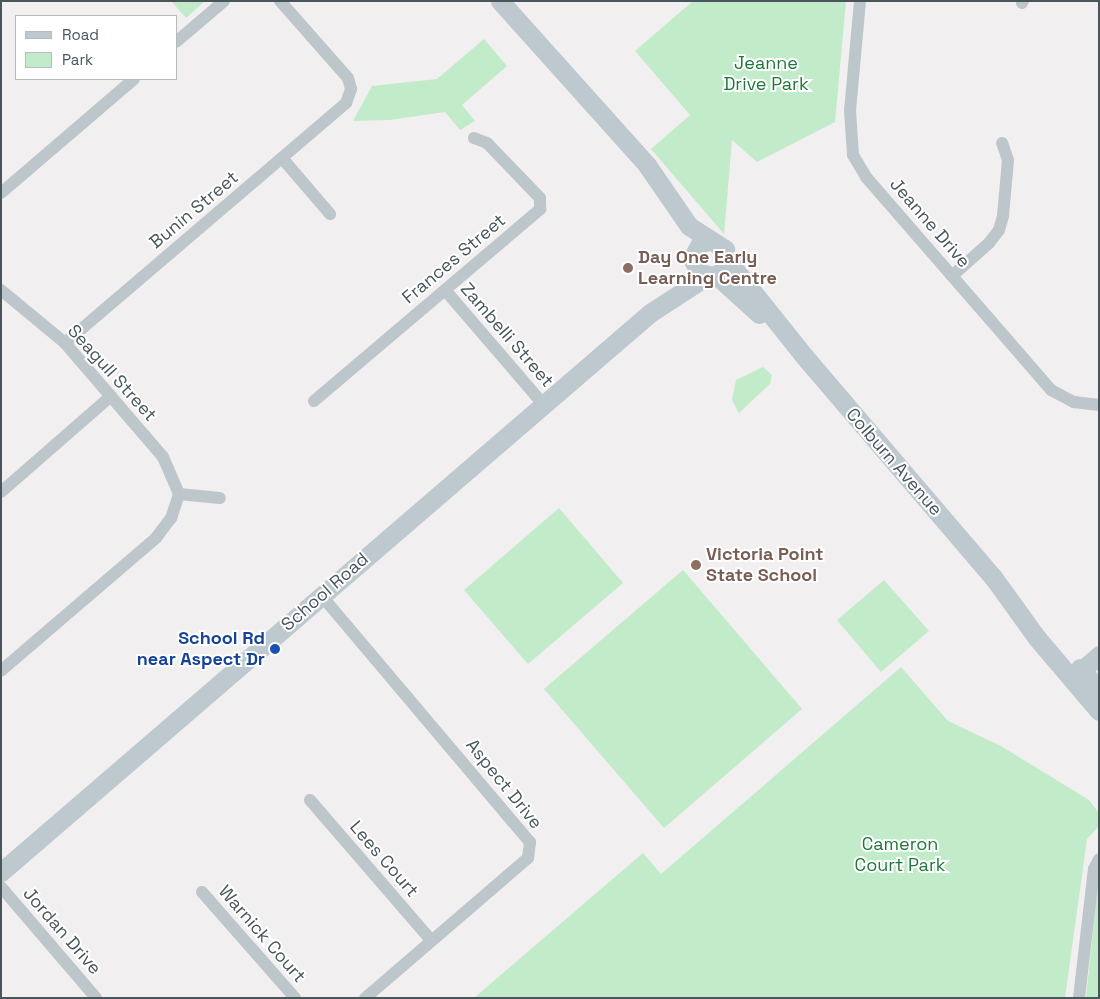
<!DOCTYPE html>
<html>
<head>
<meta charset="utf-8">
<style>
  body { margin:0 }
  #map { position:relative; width:1100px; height:999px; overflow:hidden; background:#f2eff0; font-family:"Space Grotesk",sans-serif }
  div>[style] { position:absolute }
  .green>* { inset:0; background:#c2ebca }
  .street>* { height:12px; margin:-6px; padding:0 6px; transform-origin:6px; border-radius:6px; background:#bcc6cb }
  .secondary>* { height:19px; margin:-9.5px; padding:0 9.5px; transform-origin:9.5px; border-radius:9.5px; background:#bdc9cf }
  .dots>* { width:14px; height:14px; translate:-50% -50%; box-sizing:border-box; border:2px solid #fff; border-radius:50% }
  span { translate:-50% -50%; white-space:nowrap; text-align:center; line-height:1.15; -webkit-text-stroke:4px #fff; paint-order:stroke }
  .park-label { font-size:18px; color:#1f773b }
  .street-label { font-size:18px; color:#49565b }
  .education-label { font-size:18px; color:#785e54; font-weight:700 }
  .left { translate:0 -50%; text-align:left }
  .transit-label { font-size:18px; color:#164399; font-weight:700 }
  .right { translate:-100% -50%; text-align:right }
  .frame { position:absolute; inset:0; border:2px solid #49565b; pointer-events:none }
  .legend { position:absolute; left:15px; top:15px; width:162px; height:65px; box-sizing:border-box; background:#fff; border:1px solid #b6bbbd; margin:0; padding:6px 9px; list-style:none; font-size:15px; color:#49565b }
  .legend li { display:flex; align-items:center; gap:10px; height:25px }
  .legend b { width:25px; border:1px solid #b6bbbd }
</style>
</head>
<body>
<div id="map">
  <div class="green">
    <i style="clip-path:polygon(171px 1px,205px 1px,186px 18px)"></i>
    <i style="clip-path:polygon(693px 1px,846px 1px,835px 122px,757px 162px,732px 140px,724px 234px,651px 149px,690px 115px,635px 51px)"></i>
    <i style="clip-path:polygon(484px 39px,507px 66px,462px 105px,475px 121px,460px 130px,445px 112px,390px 120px,353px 121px,372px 86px,437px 79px)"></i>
    <i style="clip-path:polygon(763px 367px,772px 375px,770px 384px,739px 413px,732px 400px,736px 380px)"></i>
    <i style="clip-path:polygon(559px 508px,623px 583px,528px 664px,464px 590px)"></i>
    <i style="clip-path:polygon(683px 570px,802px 709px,664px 828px,544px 689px)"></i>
    <i style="clip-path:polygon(884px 580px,929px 631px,881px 672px,837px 620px)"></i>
    <i style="clip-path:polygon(901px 667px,948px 721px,1001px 746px,1089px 800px,1099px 813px,1099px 826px,1087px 839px,1065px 998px,474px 998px,643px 853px,661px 874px)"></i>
    <i style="clip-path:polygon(1099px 874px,1099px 998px,1086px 998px)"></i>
  </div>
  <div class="street">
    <i style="left:860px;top:1px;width:109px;rotate:95.2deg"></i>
    <i style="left:850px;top:110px;width:45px;rotate:86.2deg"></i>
    <i style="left:853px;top:155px;width:26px;rotate:59deg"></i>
    <i style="left:866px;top:177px;width:282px;rotate:49deg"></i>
    <i style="left:1051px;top:390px;width:26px;rotate:28deg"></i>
    <i style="left:1074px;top:402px;width:25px;rotate:7deg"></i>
    <i style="left:1022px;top:3px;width:2px;rotate:-63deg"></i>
    <i style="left:176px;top:42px;width:63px;rotate:-40.5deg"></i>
    <i style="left:282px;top:158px;width:74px;rotate:49.4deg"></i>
    <i style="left:1px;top:193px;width:175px;rotate:-40.6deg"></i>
    <i style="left:952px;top:276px;width:50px;rotate:-41.7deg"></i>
    <i style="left:989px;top:243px;width:16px;rotate:-52deg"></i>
    <i style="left:999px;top:230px;width:15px;rotate:-74deg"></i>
    <i style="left:1003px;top:216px;width:56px;rotate:-84.9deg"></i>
    <i style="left:1008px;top:160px;width:18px;rotate:-109deg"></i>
    <i style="left:1px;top:290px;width:83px;rotate:39.6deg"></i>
    <i style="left:65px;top:343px;width:150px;rotate:49.3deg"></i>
    <i style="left:163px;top:457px;width:40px;rotate:66.6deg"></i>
    <i style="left:179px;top:494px;width:25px;rotate:108deg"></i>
    <i style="left:171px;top:518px;width:25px;rotate:127deg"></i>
    <i style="left:156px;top:538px;width:204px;rotate:139.4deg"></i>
    <i style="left:445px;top:290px;width:150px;rotate:49.3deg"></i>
    <i style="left:65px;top:343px;width:370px;rotate:-40.5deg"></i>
    <i style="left:346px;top:103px;width:15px;rotate:-70deg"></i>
    <i style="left:351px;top:89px;width:11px;rotate:-105deg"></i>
    <i style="left:348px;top:78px;width:103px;rotate:-131.4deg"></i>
    <i style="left:314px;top:401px;width:297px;rotate:-40.3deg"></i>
    <i style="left:540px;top:209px;width:11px;rotate:-90deg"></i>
    <i style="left:540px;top:198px;width:76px;rotate:-133.9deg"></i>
    <i style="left:487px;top:143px;width:14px;rotate:-159deg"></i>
    <i style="left:1px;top:492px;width:146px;rotate:-41.1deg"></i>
    <i style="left:179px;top:494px;width:41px;rotate:5.6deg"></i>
    <i style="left:321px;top:595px;width:324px;rotate:49.8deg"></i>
    <i style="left:530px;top:842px;width:16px;rotate:97deg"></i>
    <i style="left:528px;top:858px;width:215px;rotate:139.3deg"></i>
    <i style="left:310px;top:800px;width:185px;rotate:49.2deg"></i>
    <i style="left:1px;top:887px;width:146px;rotate:49.4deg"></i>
    <i style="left:202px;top:892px;width:141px;rotate:48.7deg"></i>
    <i style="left:1079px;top:998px;width:130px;rotate:-83.4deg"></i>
    <i style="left:1094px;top:869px;width:11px;rotate:-63deg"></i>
  </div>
  <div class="secondary">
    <i style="left:500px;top:1px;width:220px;rotate:48.1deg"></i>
    <i style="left:647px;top:165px;width:74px;rotate:55.5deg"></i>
    <i style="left:689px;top:226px;width:43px;rotate:32.6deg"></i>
    <i style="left:725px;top:249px;width:17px;rotate:87deg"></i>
    <i style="left:726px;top:266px;width:9px;rotate:131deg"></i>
    <i style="left:720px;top:273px;width:9px;rotate:162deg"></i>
    <i style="left:711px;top:276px;width:13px;rotate:-162deg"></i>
    <i style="left:699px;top:272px;width:16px;rotate:-117deg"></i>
    <i style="left:692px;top:258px;width:16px;rotate:-60deg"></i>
    <i style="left:700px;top:244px;width:11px;rotate:-22deg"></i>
    <i style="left:728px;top:261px;width:122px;rotate:51.3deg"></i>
    <i style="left:804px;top:356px;width:291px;rotate:49.5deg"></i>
    <i style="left:993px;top:577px;width:75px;rotate:54.2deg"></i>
    <i style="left:1037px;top:638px;width:96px;rotate:49.7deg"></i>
    <i style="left:716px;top:275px;width:58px;rotate:42.2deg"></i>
    <i style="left:1080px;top:668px;width:29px;rotate:49deg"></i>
    <i style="left:1074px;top:677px;width:33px;rotate:-41deg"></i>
    <i style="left:1px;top:872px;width:857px;rotate:-40.74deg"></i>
    <i style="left:650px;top:313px;width:68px;rotate:-33deg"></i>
  </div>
  <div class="dots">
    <i style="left:628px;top:268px;background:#8d6e63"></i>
    <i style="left:696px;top:565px;background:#8d6e63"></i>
    <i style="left:275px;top:649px;background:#1a4fb4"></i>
  </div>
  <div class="park-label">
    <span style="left:766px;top:74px">Jeanne<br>Drive Park</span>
    <span style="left:900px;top:855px">Cameron<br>Court Park</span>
  </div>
  <div class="street-label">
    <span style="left:194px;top:210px;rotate:-40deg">Bunin Street</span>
    <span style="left:930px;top:223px;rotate:49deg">Jeanne Drive</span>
    <span style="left:454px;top:259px;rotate:-40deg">Frances Street</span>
    <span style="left:507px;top:335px;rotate:49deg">Zambelli Street</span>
    <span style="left:112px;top:373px;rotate:48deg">Seagull Street</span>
    <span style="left:894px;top:462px;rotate:49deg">Colburn Avenue</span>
    <span style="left:325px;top:592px;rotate:-41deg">School Road</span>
    <span style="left:504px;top:784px;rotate:51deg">Aspect Drive</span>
    <span style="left:384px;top:859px;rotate:49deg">Lees Court</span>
    <span style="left:62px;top:931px;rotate:49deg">Jordan Drive</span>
    <span style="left:262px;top:934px;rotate:49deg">Warnick Court</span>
  </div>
  <div class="education-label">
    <span class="left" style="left:638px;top:268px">Day One Early<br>Learning Centre</span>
    <span class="left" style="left:706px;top:565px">Victoria Point<br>State School</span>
  </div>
  <div class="transit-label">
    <span class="right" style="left:265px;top:649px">School Rd<br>near Aspect Dr</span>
  </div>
  <div class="frame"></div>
  <ul class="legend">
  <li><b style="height:6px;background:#bdc9cf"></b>Road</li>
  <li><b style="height:14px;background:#c2ebca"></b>Park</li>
  </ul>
</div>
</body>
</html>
